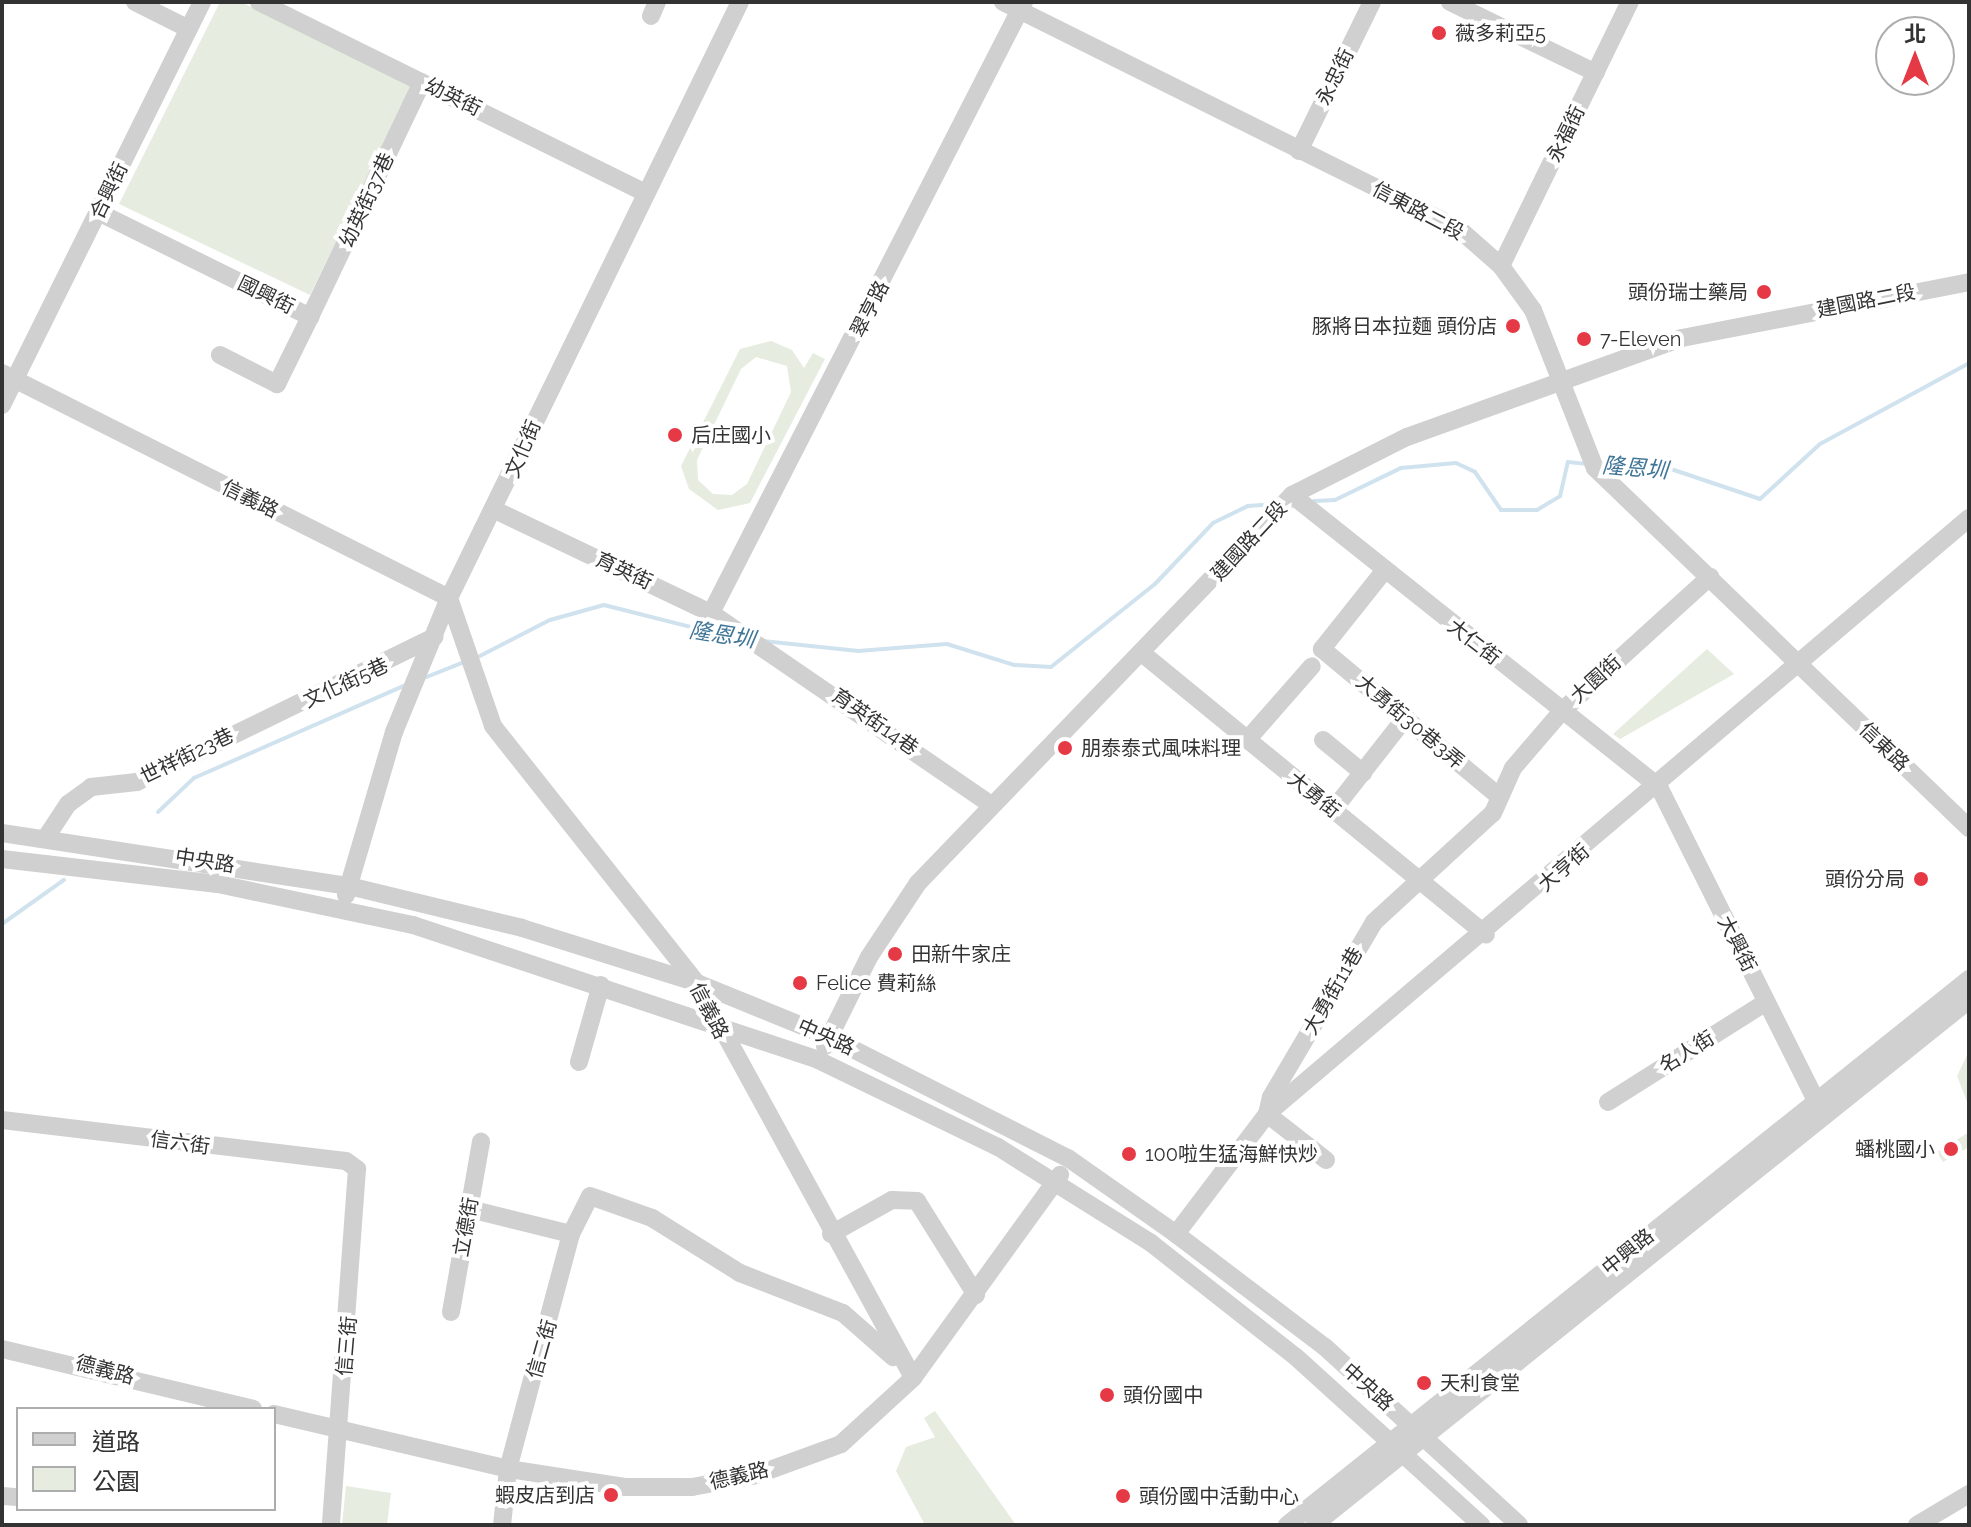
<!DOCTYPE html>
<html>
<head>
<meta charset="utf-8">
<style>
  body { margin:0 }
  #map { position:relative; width:1971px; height:1527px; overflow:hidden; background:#fff; font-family:Raleway,"Noto Sans TC",sans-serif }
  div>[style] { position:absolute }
  .green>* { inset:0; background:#e6ecdf }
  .stream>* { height:4px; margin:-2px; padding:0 2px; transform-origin:2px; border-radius:2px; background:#cfe2ee }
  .minor>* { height:18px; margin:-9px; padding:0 9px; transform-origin:9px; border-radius:9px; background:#d0d0d0 }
  .dots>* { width:22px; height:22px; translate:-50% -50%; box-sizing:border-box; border:4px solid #fff; border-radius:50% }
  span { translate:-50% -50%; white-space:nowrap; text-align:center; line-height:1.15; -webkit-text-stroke:8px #fff; paint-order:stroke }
  .poi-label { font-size:20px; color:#333 }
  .left { translate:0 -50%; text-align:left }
  .right { translate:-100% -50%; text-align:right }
  .street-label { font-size:20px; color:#333 }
  .water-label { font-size:22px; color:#3f7597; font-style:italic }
  .frame { position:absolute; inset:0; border:4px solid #333; pointer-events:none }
  .legend { position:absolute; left:16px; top:1407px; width:260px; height:104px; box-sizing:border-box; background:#fff; border:2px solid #adadad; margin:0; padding:10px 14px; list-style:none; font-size:24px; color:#333 }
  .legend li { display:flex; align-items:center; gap:16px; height:40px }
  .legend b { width:40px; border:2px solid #adadad }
  .north { position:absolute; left:1875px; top:16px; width:80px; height:80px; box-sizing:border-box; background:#fff; border:2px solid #adadad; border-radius:50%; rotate:0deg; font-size:22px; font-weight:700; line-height:32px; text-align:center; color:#333 }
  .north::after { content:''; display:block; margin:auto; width:28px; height:36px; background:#e63946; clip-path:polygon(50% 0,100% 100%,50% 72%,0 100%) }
</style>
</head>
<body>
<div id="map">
  <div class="green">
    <i style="clip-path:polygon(220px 2px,241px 2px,412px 85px,310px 295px,119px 204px)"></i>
    <i style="clip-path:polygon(evenodd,771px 341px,792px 350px,804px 368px,813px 353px,825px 359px,750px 503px,718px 510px,689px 489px,681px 466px,740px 349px,771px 341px,756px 357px,787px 366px,791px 392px,747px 484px,732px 495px,713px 494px,698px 480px,697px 460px,741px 369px,756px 357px)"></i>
    <i style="clip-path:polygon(1707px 649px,1734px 674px,1620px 739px,1613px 734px)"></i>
    <i style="clip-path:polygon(1969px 1051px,1969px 1107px,1957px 1076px)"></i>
    <i style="clip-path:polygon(1969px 1132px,1969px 1147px,1943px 1162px,1937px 1152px)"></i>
    <i style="clip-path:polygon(935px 1411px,1016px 1525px,925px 1525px,896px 1471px,906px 1447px,935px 1437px,924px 1418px)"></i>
    <i style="clip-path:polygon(346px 1486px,391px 1493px,387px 1525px,342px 1525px)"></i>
  </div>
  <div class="stream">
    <i style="left:1603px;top:466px;width:68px;rotate:2.5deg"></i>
    <i style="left:1671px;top:469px;width:94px;rotate:18.6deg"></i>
    <i style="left:1760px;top:499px;width:81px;rotate:-42.5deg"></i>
    <i style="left:1820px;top:444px;width:170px;rotate:-28.5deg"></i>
    <i style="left:1314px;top:501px;width:21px;rotate:-3deg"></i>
    <i style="left:1335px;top:500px;width:73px;rotate:-25.9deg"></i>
    <i style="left:1401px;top:468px;width:55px;rotate:-5.2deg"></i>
    <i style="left:1456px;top:463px;width:21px;rotate:25deg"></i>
    <i style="left:1475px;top:472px;width:46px;rotate:55.6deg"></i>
    <i style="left:1501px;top:510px;width:36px"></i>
    <i style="left:1537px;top:510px;width:27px;rotate:-31deg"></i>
    <i style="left:1560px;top:496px;width:35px;rotate:-77deg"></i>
    <i style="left:1568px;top:462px;width:18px;rotate:6deg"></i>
    <i style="left:763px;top:641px;width:96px;rotate:6deg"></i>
    <i style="left:858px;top:651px;width:89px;rotate:-4.5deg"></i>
    <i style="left:947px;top:644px;width:70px;rotate:17.4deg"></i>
    <i style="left:1014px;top:665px;width:37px;rotate:3deg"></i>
    <i style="left:1051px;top:667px;width:133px;rotate:-38.6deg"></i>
    <i style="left:1155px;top:584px;width:84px;rotate:-46.4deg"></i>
    <i style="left:1213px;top:523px;width:39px;rotate:-26deg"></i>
    <i style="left:1248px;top:506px;width:26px;rotate:-4deg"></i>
    <i style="left:476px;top:658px;width:83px;rotate:-27.2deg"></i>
    <i style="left:550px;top:620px;width:56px;rotate:-15.5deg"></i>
    <i style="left:604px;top:605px;width:138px;rotate:14.2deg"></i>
    <i style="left:424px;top:678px;width:43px;rotate:-21.8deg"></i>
    <i style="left:158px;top:812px;width:50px;rotate:-43.4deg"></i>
    <i style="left:194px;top:778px;width:229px;rotate:-23.7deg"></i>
    <i style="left:2px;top:924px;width:76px;rotate:-35.4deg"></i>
  </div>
  <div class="minor">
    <i style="left:135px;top:2px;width:60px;rotate:26.6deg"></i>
    <i style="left:259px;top:2px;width:432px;rotate:26.3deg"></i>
    <i style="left:1003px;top:2px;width:509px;rotate:26.46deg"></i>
    <i style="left:1459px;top:229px;width:56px;rotate:41.4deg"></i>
    <i style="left:1501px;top:266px;width:54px;rotate:54deg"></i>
    <i style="left:1533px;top:310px;width:170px;rotate:68.6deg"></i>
    <i style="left:1595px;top:468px;width:519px;rotate:43.91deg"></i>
    <i style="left:1450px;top:2px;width:162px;rotate:25.9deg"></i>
    <i style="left:651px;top:16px;width:15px;rotate:-67deg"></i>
    <i style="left:1299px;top:151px;width:166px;rotate:-63.9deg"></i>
    <i style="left:98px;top:212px;width:237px;rotate:26.3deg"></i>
    <i style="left:310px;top:317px;width:75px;rotate:116.2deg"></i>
    <i style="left:277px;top:384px;width:64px;rotate:-153deg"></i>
    <i style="left:1501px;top:266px;width:294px;rotate:-64deg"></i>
    <i style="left:310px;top:317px;width:260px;rotate:-64.5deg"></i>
    <i style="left:2px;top:373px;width:500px;rotate:26.72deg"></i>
    <i style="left:449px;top:598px;width:135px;rotate:71deg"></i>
    <i style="left:493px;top:726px;width:328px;rotate:51.6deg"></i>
    <i style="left:697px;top:983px;width:450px;rotate:61.3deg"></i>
    <i style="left:2px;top:405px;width:450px;rotate:-63.6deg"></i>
    <i style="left:1292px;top:495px;width:469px;rotate:38.5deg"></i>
    <i style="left:1659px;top:787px;width:351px;rotate:63.4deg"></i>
    <i style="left:497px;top:511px;width:237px;rotate:25.5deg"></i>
    <i style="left:711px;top:613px;width:340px;rotate:34.4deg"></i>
    <i style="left:1384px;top:571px;width:100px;rotate:128.5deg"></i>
    <i style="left:1322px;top:649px;width:228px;rotate:39.8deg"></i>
    <i style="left:711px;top:613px;width:687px;rotate:-62.88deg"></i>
    <i style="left:1143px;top:654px;width:443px;rotate:39.3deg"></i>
    <i style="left:1247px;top:740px;width:98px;rotate:-48.7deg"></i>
    <i style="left:1323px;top:740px;width:52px;rotate:39.5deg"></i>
    <i style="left:1333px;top:810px;width:118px;rotate:-51.9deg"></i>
    <i style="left:2px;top:833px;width:351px;rotate:8.7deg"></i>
    <i style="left:349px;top:886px;width:178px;rotate:13.6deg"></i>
    <i style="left:522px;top:928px;width:183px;rotate:17.4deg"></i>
    <i style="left:697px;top:983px;width:143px;rotate:22.2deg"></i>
    <i style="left:829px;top:1037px;width:268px;rotate:26.9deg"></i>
    <i style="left:1068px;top:1158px;width:132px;rotate:35.1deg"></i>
    <i style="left:1176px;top:1234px;width:187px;rotate:37.2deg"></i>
    <i style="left:1325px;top:1347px;width:263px;rotate:42.5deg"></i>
    <i style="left:45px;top:839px;width:42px;rotate:-56.7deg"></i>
    <i style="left:68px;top:804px;width:29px;rotate:-36deg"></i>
    <i style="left:91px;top:787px;width:46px;rotate:-6.2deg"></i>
    <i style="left:137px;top:782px;width:331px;rotate:-26deg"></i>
    <i style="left:2px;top:859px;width:217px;rotate:6.6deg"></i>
    <i style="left:218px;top:884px;width:199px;rotate:11.9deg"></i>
    <i style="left:413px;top:925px;width:427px;rotate:18.4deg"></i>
    <i style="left:818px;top:1060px;width:200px;rotate:25.8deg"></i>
    <i style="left:998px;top:1147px;width:181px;rotate:32.1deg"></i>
    <i style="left:1151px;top:1243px;width:184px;rotate:38.2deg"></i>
    <i style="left:1296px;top:1357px;width:250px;rotate:42.2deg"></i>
    <i style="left:346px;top:895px;width:170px;rotate:-73.6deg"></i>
    <i style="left:394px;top:732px;width:145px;rotate:-67.7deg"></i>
    <i style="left:449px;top:598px;width:663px;rotate:-63.98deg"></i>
    <i style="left:825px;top:1046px;width:99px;rotate:-63.7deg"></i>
    <i style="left:869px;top:957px;width:89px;rotate:-56.5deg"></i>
    <i style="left:918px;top:883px;width:539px;rotate:-46.05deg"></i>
    <i style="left:1292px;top:495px;width:129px;rotate:-26.8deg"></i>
    <i style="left:1407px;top:437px;width:292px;rotate:-19.8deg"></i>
    <i style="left:1682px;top:338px;width:292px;rotate:-11deg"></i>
    <i style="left:579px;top:1062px;width:80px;rotate:-74.1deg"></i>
    <i style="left:1608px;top:1102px;width:187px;rotate:-32.3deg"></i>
    <i style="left:2px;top:1120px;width:346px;rotate:6.8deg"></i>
    <i style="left:346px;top:1161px;width:14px;rotate:36deg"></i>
    <i style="left:357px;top:1169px;width:357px;rotate:94.2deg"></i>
    <i style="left:1326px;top:1160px;width:75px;rotate:-142.1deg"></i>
    <i style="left:1267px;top:1114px;width:17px;rotate:-77deg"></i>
    <i style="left:1271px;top:1097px;width:203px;rotate:-59.5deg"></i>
    <i style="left:1374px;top:922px;width:161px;rotate:-42.5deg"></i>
    <i style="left:1493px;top:813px;width:49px;rotate:-66deg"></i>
    <i style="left:1513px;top:768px;width:75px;rotate:-49.3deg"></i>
    <i style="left:1562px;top:711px;width:200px;rotate:-42.2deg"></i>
    <i style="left:470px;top:1209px;width:104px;rotate:13.9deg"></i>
    <i style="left:571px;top:1234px;width:243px;rotate:105deg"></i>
    <i style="left:508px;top:1469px;width:56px;rotate:96.1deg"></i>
    <i style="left:571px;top:1234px;width:42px;rotate:-63.4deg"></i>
    <i style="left:590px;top:1196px;width:66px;rotate:19.5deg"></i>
    <i style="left:652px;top:1218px;width:104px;rotate:32deg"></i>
    <i style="left:740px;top:1273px;width:110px;rotate:21.2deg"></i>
    <i style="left:843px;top:1313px;width:67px;rotate:41.3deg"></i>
    <i style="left:831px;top:1234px;width:70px;rotate:-29.1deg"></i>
    <i style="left:892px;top:1200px;width:25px;rotate:2deg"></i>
    <i style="left:917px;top:1201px;width:111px;rotate:57.9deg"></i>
    <i style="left:1176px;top:1234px;width:151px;rotate:-52.8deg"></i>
    <i style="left:1267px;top:1114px;width:921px;rotate:-40.33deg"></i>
    <i style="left:451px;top:1312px;width:173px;rotate:-80deg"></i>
    <i style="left:2px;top:1349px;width:258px;rotate:13.4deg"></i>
    <i style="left:274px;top:1414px;width:240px;rotate:13.2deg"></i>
    <i style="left:508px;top:1469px;width:118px;rotate:8.7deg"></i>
    <i style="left:625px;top:1487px;width:67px"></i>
    <i style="left:692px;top:1487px;width:65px;rotate:-10.6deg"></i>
    <i style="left:756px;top:1475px;width:90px;rotate:-20deg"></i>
    <i style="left:841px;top:1444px;width:98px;rotate:-42.5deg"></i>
    <i style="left:913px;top:1378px;width:251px;rotate:-54.1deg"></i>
    <i style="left:2px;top:1496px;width:16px;rotate:4deg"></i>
    <i style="left:1287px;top:1525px;width:874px;rotate:-38.68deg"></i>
    <i style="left:1314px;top:1525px;width:839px;rotate:-38.71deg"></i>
    <i style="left:1917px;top:1525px;width:61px;rotate:-30.8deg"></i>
  </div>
  <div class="dots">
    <i style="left:1439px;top:33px;background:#e63946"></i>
    <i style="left:1764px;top:292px;background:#e63946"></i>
    <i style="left:1513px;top:326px;background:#e63946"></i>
    <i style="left:1584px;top:339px;background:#e63946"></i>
    <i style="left:675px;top:435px;background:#e63946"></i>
    <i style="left:1065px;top:748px;background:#e63946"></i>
    <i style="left:1921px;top:879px;background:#e63946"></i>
    <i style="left:895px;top:954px;background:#e63946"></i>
    <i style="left:800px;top:983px;background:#e63946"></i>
    <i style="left:1951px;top:1149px;background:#e63946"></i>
    <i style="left:1129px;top:1154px;background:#e63946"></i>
    <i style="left:1424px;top:1383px;background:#e63946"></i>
    <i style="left:1107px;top:1395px;background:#e63946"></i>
    <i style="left:611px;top:1495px;background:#e63946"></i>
    <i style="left:1123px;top:1496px;background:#e63946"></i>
  </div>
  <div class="poi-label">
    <span class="left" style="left:1455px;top:33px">薇多莉亞5</span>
    <span class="right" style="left:1748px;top:292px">頭份瑞士藥局</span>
    <span class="right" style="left:1497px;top:326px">豚將日本拉麵 頭份店</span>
    <span class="left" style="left:1600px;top:339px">7-Eleven</span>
    <span class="left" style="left:691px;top:435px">后庄國小</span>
    <span class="left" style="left:1081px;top:748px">朋泰泰式風味料理</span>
    <span class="right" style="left:1905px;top:879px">頭份分局</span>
    <span class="left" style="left:911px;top:954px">田新牛家庄</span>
    <span class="left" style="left:816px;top:983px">Felice 費莉絲</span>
    <span class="right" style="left:1935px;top:1149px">蟠桃國小</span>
    <span class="left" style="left:1145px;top:1154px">100啦生猛海鮮快炒</span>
    <span class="left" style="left:1440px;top:1383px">天利食堂</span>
    <span class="left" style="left:1123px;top:1395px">頭份國中</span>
    <span class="right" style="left:595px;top:1495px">蝦皮店到店</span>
    <span class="left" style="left:1139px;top:1496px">頭份國中活動中心</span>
  </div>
  <div class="street-label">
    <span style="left:1335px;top:77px;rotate:-64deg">永忠街</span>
    <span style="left:453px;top:97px;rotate:26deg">幼英街</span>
    <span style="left:1566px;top:134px;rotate:-64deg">永福街</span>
    <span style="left:109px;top:191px;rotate:-64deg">合興街</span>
    <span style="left:367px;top:200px;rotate:-65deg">幼英街37巷</span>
    <span style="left:1418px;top:211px;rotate:28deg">信東路二段</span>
    <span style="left:266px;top:295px;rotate:26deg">國興街</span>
    <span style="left:1866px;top:301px;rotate:-11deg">建國路二段</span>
    <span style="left:870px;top:309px;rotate:-63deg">翠亨路</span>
    <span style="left:523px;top:449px;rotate:-67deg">文化街</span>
    <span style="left:250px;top:499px;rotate:26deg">信義路</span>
    <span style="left:1249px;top:541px;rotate:-47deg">建國路二段</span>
    <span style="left:624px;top:571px;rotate:25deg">育英街</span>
    <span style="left:1474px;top:642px;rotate:38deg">大仁街</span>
    <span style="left:1596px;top:679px;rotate:-42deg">大園街</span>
    <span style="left:346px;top:683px;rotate:-25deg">文化街5巷</span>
    <span style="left:875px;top:722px;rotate:35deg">育英街14巷</span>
    <span style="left:1410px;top:722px;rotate:40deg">大勇街30巷3弄</span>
    <span style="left:1884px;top:747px;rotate:44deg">信東路</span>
    <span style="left:187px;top:756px;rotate:-26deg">世祥街23巷</span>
    <span style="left:1314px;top:795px;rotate:39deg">大勇街</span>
    <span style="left:205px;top:861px;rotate:9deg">中央路</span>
    <span style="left:1564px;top:868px;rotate:-41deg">大亨街</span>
    <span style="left:1737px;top:944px;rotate:63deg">大興街</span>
    <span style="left:1333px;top:991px;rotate:-60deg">大勇街11巷</span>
    <span style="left:709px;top:1011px;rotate:63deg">信義路</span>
    <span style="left:826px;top:1037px;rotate:24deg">中央路</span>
    <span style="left:1687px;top:1052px;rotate:-32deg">名人街</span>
    <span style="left:180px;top:1143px;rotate:8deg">信六街</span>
    <span style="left:466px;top:1227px;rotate:-80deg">立德街</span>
    <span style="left:1628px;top:1252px;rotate:-39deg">中興路</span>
    <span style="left:347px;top:1346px;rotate:-85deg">信三街</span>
    <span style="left:542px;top:1349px;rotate:-74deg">信二街</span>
    <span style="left:105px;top:1370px;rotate:15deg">德義路</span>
    <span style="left:1368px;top:1387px;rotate:42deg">中央路</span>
    <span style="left:739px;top:1476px;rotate:-13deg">德義路</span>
  </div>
  <div class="water-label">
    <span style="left:1635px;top:468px;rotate:5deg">隆恩圳</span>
    <span style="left:722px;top:635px;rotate:9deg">隆恩圳</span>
  </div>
  <div class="frame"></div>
  <ul class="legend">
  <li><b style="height:10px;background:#d0d0d0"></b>道路</li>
  <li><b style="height:22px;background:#e6ecdf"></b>公園</li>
  </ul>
  <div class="north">北</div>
</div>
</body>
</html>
